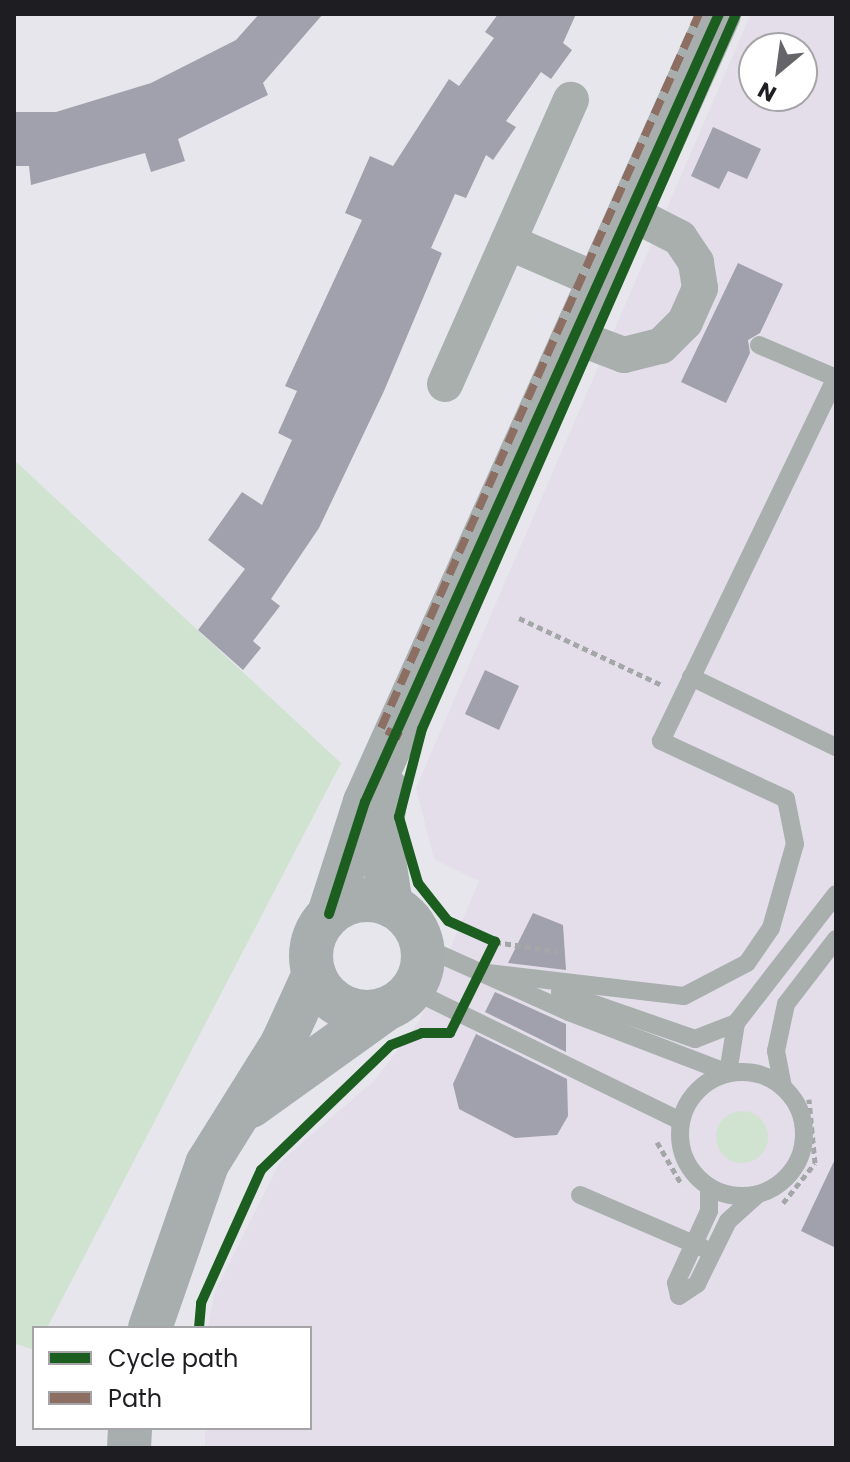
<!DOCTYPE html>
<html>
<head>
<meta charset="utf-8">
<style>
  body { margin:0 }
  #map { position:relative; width:850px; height:1462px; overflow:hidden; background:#e6e6ec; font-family:Poppins,sans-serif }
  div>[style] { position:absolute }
  .commercial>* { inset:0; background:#e4ddea }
  .green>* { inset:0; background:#d0e3d0 }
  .round { border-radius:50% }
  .building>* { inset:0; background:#a0a1ac }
  .path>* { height:5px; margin-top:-2.5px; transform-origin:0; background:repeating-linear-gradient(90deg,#a4a7a8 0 6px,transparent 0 10px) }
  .lane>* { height:18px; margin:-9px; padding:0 9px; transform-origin:9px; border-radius:9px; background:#a8afad }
  .lane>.ring { margin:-9px; padding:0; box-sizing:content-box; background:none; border:18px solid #a8afad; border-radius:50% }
  .street>* { height:36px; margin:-18px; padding:0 18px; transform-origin:18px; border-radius:18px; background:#a8afad }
  .secondary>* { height:44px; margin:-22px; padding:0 22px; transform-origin:22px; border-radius:22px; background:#a7aead }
  .secondary>.ring { margin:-22px; padding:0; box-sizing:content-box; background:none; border:44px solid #a7aead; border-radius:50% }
  .quiet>* { height:8px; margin-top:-4px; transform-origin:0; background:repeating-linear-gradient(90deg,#8d6e63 0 16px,transparent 0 24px) }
  .cycleway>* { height:10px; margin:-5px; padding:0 5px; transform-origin:5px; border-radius:5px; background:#1b5e20 }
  span { translate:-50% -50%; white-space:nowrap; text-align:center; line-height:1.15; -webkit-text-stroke:8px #fff; paint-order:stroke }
  .frame { position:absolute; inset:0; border:16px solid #1e1e22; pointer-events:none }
  .legend { position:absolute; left:32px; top:1326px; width:280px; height:104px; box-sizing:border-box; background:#fff; border:2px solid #a5a5a7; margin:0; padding:10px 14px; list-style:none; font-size:24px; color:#1e1e22 }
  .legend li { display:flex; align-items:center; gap:16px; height:40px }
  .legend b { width:40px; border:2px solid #a5a5a7 }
  .north { position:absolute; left:738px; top:32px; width:80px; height:80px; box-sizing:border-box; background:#fff; border:2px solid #a5a5a7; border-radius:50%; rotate:209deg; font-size:22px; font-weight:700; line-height:32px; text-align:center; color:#1e1e22 }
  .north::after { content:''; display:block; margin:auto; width:28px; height:36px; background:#646469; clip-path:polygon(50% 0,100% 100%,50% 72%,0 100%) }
</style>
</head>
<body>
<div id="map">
  <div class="commercial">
    <i style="clip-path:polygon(evenodd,751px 14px,836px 14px,836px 1448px,205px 1448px,205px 1428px,310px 1428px,310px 1328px,208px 1328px,214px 1294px,280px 1162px,376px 1079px,420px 1020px,479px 881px,434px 859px,416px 788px,751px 14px,754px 48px,802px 48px,802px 96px,754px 96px,754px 48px)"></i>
  </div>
  <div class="green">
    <i style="clip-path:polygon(14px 460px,341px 763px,47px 1328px,34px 1328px,34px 1350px,14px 1343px)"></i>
    <i class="round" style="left:716px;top:1111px;width:52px;height:52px"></i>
  </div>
  <div class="building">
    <i style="clip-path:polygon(259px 14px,323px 14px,263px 83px,268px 95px,178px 139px,185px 161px,151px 172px,145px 153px,31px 185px,29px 166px,14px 166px,14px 112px,56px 112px,151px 83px,236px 40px)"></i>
    <i style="clip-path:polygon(498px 14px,576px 14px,563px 43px,572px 50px,551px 79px,541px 72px,506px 121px,516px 127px,493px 160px,486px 155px,466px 198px,455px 194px,431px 248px,442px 253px,384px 391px,319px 528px,271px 599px,280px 606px,253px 641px,261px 648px,243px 670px,198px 630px,245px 569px,208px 540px,242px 492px,262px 505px,292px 440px,278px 433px,297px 391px,285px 386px,362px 220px,345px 213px,370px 156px,393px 166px,449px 79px,459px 86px,494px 38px,485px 32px)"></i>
    <i style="clip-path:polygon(713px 127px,761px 149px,747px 179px,728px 171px,719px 189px,691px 176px)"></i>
    <i style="clip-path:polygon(738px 263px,783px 284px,760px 333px,748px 340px,750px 353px,726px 403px,681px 382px)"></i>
    <i style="clip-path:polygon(485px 670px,519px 686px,499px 730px,465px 714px)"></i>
    <i style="clip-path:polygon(533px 913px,563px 925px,566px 970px,508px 963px)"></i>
    <i style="clip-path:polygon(495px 992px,566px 1024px,566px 1052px,485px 1012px)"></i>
    <i style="clip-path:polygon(476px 1034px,567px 1079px,568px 1116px,557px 1135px,515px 1138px,459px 1109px,453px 1084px)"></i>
    <i style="clip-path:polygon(836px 1157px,836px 1248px,801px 1231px)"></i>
  </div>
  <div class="path">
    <i style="left:519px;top:618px;width:156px;rotate:25.1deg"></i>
    <i style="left:495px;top:942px;width:63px;rotate:8.3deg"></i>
    <i style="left:657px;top:1142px;width:50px;rotate:59.8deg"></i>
    <i style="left:783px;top:1203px;width:51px;rotate:-51.3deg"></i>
    <i style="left:815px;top:1163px;width:64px;rotate:-95.4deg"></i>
  </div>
  <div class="lane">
    <i style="left:759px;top:345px;width:84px;rotate:23.2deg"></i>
    <i style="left:691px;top:677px;width:161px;rotate:25.8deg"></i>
    <i style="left:420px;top:937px;width:23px;rotate:43deg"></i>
    <i style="left:437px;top:953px;width:145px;rotate:24.1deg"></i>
    <i style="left:569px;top:1012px;width:170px;rotate:21deg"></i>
    <i style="left:728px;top:1073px;width:51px;rotate:-80.9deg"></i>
    <i style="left:736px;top:1023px;width:163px;rotate:-52.2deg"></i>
    <i style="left:479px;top:972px;width:206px;rotate:6.7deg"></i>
    <i style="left:684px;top:996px;width:71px;rotate:-27.6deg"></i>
    <i style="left:747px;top:963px;width:42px;rotate:-55.6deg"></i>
    <i style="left:771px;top:928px;width:87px;rotate:-74.1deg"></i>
    <i style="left:795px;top:844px;width:46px;rotate:-101.3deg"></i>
    <i style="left:786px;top:799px;width:138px;rotate:-155.1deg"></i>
    <i style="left:661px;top:741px;width:403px;rotate:-64.3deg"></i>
    <i style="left:412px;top:990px;width:299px;rotate:26deg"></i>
    <i style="left:560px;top:992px;width:143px;rotate:19.2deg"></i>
    <i style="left:695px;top:1039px;width:44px;rotate:-21.3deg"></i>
    <i class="ring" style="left:680px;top:1072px;width:106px;height:106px"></i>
    <i style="left:783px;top:1087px;width:37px;rotate:-101deg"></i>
    <i style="left:776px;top:1051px;width:48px;rotate:-78deg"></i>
    <i style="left:786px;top:1004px;width:82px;rotate:-52.4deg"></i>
    <i style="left:709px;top:1187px;width:24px;rotate:90deg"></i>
    <i style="left:709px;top:1211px;width:79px;rotate:114.6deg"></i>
    <i style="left:676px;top:1283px;width:13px;rotate:77deg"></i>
    <i style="left:679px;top:1296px;width:22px;rotate:-34deg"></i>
    <i style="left:697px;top:1284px;width:70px;rotate:-63.8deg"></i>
    <i style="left:728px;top:1221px;width:40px;rotate:-42deg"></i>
    <i style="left:580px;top:1195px;width:134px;rotate:23.3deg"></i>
  </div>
  <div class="street">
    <i style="left:508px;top:242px;width:103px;rotate:23.3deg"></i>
    <i style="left:579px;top:338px;width:48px;rotate:20.7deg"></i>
    <i style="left:624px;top:355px;width:38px;rotate:-14deg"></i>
    <i style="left:661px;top:346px;width:34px;rotate:-45deg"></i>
    <i style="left:685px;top:322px;width:37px;rotate:-66deg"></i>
    <i style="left:700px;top:288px;width:26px;rotate:-99deg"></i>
    <i style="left:696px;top:262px;width:29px;rotate:-124deg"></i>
    <i style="left:680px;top:238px;width:53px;rotate:-152.9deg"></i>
    <i style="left:445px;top:384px;width:311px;rotate:-66.1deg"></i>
  </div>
  <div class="secondary">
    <i style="left:387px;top:790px;width:45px;rotate:99deg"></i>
    <i style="left:380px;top:834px;width:72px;rotate:81.2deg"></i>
    <i class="ring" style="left:311px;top:900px;width:68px;height:68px"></i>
    <i style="left:329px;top:914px;width:118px;rotate:-72.2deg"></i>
    <i style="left:365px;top:802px;width:864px;rotate:-65.81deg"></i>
    <i style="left:251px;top:1106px;width:166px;rotate:-35.7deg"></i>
    <i style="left:150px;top:1328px;width:174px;rotate:-70.8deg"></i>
    <i style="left:207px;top:1164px;width:142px;rotate:-58deg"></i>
    <i style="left:282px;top:1044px;width:77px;rotate:-65.4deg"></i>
    <i style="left:129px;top:1448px;width:20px;rotate:-87deg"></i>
  </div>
  <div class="quiet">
    <i style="left:401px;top:737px;width:22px;rotate:-156deg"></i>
    <i style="left:381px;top:728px;width:782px;rotate:-65.99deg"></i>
  </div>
  <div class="cycleway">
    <i style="left:329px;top:914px;width:118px;rotate:-72.2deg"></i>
    <i style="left:365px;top:802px;width:864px;rotate:-65.81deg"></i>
    <i style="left:199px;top:1328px;width:25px;rotate:-85deg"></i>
    <i style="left:201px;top:1303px;width:146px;rotate:-65.7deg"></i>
    <i style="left:261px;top:1170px;width:180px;rotate:-43.9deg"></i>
    <i style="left:391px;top:1045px;width:33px;rotate:-21deg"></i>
    <i style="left:422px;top:1033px;width:28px"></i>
    <i style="left:450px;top:1033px;width:102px;rotate:-63.7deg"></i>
    <i style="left:495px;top:942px;width:51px;rotate:-155.9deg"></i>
    <i style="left:448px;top:921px;width:48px;rotate:-128.3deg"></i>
    <i style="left:418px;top:883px;width:69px;rotate:-106.1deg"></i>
    <i style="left:399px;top:817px;width:91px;rotate:-75.4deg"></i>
    <i style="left:422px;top:729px;width:781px;rotate:-66.29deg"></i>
  </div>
  <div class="frame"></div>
  <ul class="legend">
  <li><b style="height:10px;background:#1b5e20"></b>Cycle path</li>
  <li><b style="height:10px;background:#8d6e63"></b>Path</li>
  </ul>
  <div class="north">N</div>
</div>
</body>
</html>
